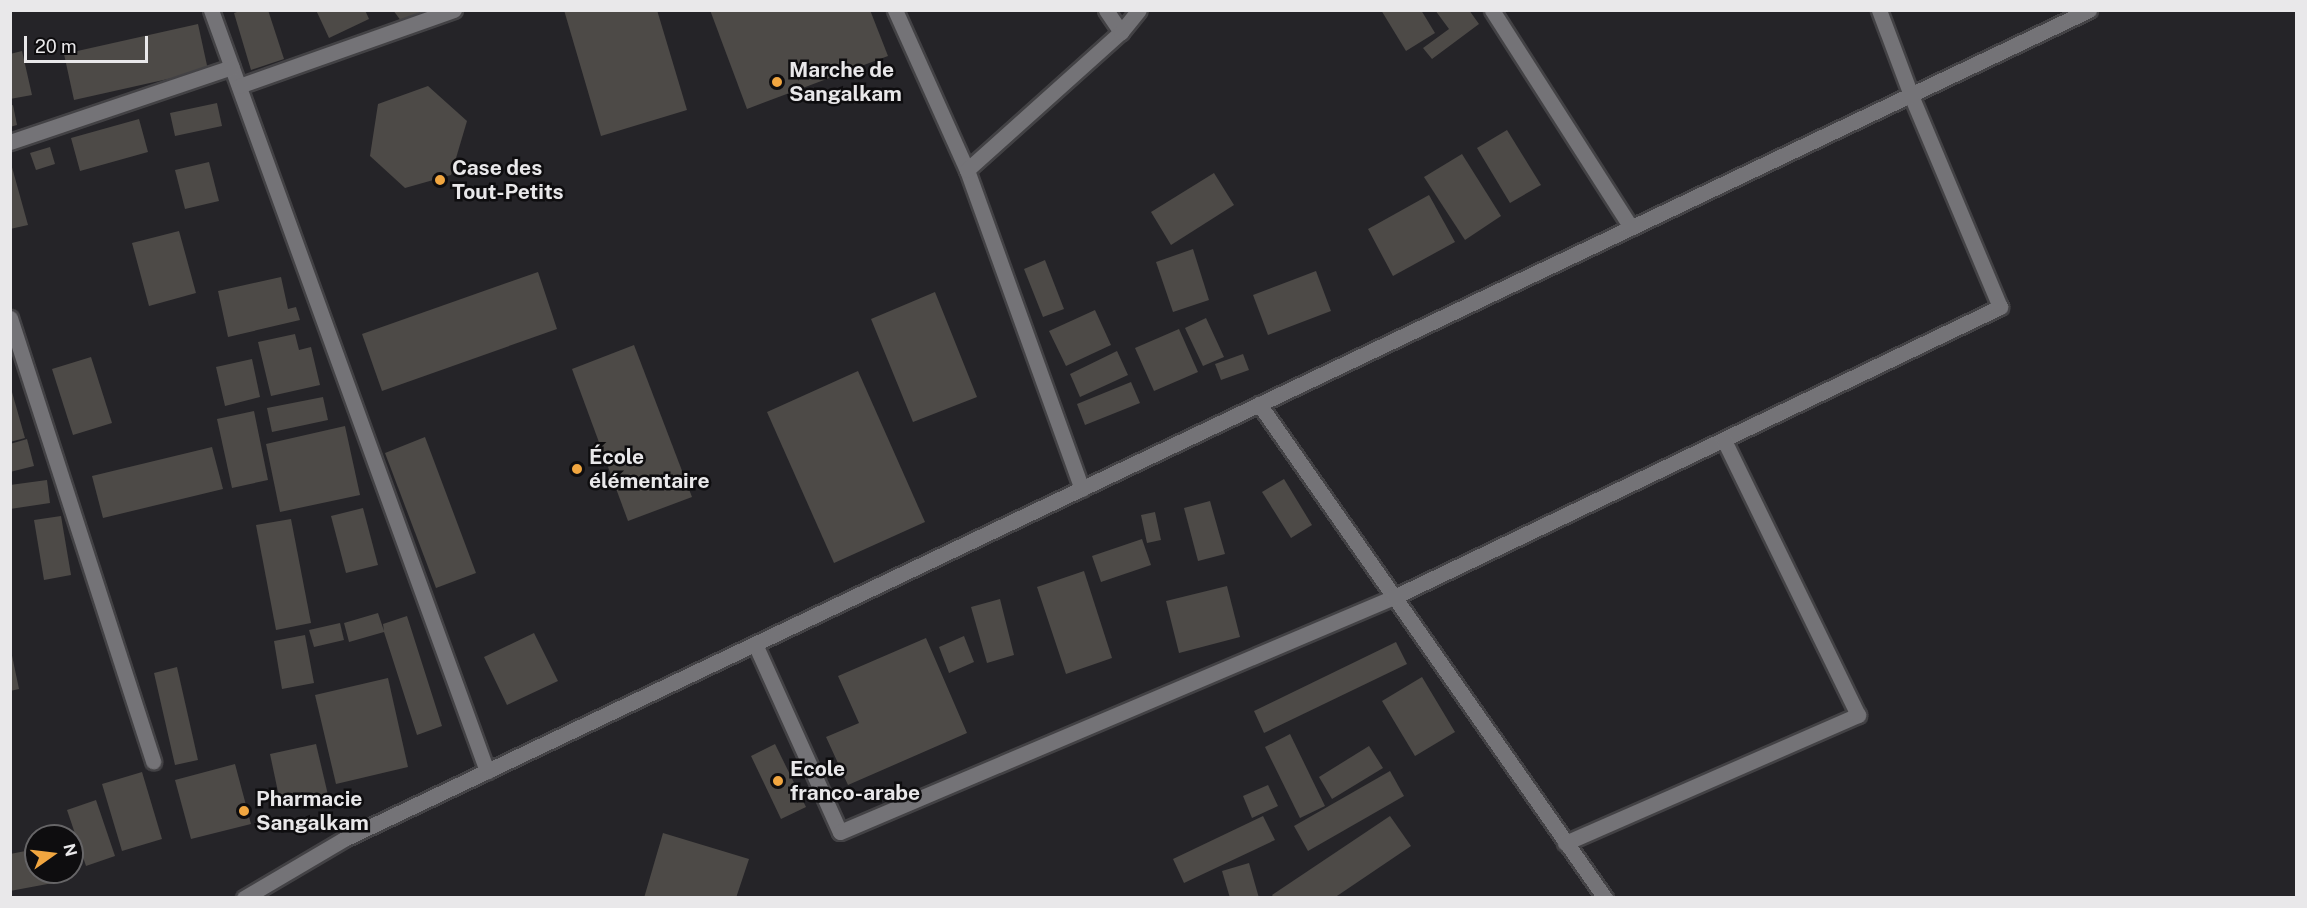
<!DOCTYPE html>
<html>
<head>
<meta charset="utf-8">
<style>
  body { margin:0 }
  #map { position:relative; width:2307px; height:908px; overflow:hidden; background:#252428; font-family:"Public Sans",sans-serif }
  div>[style] { position:absolute }
  .building>* { inset:0; background:#4d4a47 }
  .roads { filter:drop-shadow(2px 0 #434245) drop-shadow(-2px 0 #434245) drop-shadow(0 2px #434245) drop-shadow(0 -2px #434245) }
  .street>* { height:15px; margin:-7.5px; padding:0 7.5px; transform-origin:7.5px; border-radius:7.5px; background:#747377 }
  .dots>* { width:16px; height:16px; translate:-50% -50%; box-sizing:border-box; border:3px solid #0e0d0f; border-radius:50% }
  span { translate:-50% -50%; white-space:nowrap; text-align:center; line-height:1.15; -webkit-text-stroke:5px #0e0d0f; paint-order:stroke }
  .poi-label { font-size:21px; color:#e9e8ea; font-weight:700 }
  .left { translate:0 -50%; text-align:left }
  .frame { position:absolute; inset:0; border:12px solid #e9e8ea; pointer-events:none }
  .north { position:absolute; left:24px; top:824px; width:60px; height:60px; box-sizing:border-box; background:#0e0d0f; border:2px solid #666567; border-radius:50%; rotate:76deg; font-size:16px; font-weight:700; line-height:24px; text-align:center; color:#e9e8ea }
  .north::after { content:''; display:block; margin:auto; width:21px; height:27px; background:#f1a640; clip-path:polygon(50% 0,100% 100%,50% 72%,0 100%) }
  .scale { position:absolute; left:24px; top:36px; width:124px; height:27px; box-sizing:border-box; border:3px solid #e9e8ea; border-top:0; padding-left:8px; font-size:18px; line-height:21px; white-space:nowrap; color:#e9e8ea; -webkit-text-stroke:4px #0e0d0f; paint-order:stroke }
</style>
</head>
<body>
<div id="map">
  <div class="building">
    <i style="clip-path:polygon(243px 10px,268px 10px,284px 59px,251px 70px,234px 13px)"></i>
    <i style="clip-path:polygon(316px 10px,365px 10px,369px 19px,329px 38px)"></i>
    <i style="clip-path:polygon(393px 10px,423px 10px,404px 25px)"></i>
    <i style="clip-path:polygon(564px 10px,657px 10px,687px 110px,601px 136px)"></i>
    <i style="clip-path:polygon(710px 10px,870px 10px,888px 56px,747px 109px)"></i>
    <i style="clip-path:polygon(1381px 10px,1421px 10px,1435px 33px,1406px 51px)"></i>
    <i style="clip-path:polygon(1435px 10px,1469px 10px,1479px 24px,1432px 59px,1423px 48px,1449px 29px)"></i>
    <i style="clip-path:polygon(198px 24px,208px 70px,74px 100px,64px 54px)"></i>
    <i style="clip-path:polygon(22px 51px,32px 95px,10px 99px,10px 54px)"></i>
    <i style="clip-path:polygon(428px 86px,467px 121px,451px 175px,405px 188px,370px 156px,378px 104px)"></i>
    <i style="clip-path:polygon(217px 103px,222px 126px,175px 136px,170px 113px)"></i>
    <i style="clip-path:polygon(13px 105px,17px 125px,10px 127px,10px 106px)"></i>
    <i style="clip-path:polygon(139px 119px,148px 152px,80px 171px,71px 138px)"></i>
    <i style="clip-path:polygon(1507px 130px,1541px 185px,1510px 203px,1477px 148px)"></i>
    <i style="clip-path:polygon(50px 147px,55px 164px,36px 170px,30px 153px)"></i>
    <i style="clip-path:polygon(1462px 154px,1501px 216px,1465px 240px,1424px 177px)"></i>
    <i style="clip-path:polygon(10px 160px,28px 225px,10px 229px)"></i>
    <i style="clip-path:polygon(209px 162px,219px 201px,185px 209px,175px 170px)"></i>
    <i style="clip-path:polygon(1214px 173px,1234px 205px,1171px 245px,1151px 212px)"></i>
    <i style="clip-path:polygon(1429px 195px,1455px 242px,1393px 276px,1368px 229px)"></i>
    <i style="clip-path:polygon(179px 231px,196px 293px,149px 306px,132px 243px)"></i>
    <i style="clip-path:polygon(1193px 249px,1209px 300px,1173px 312px,1156px 262px)"></i>
    <i style="clip-path:polygon(1045px 260px,1064px 309px,1043px 317px,1024px 269px)"></i>
    <i style="clip-path:polygon(1316px 271px,1331px 311px,1268px 335px,1253px 295px)"></i>
    <i style="clip-path:polygon(538px 272px,557px 329px,382px 391px,362px 334px)"></i>
    <i style="clip-path:polygon(281px 277px,288px 309px,296px 307px,300px 320px,228px 337px,218px 291px)"></i>
    <i style="clip-path:polygon(935px 292px,977px 397px,913px 422px,871px 319px)"></i>
    <i style="clip-path:polygon(1095px 310px,1111px 345px,1066px 366px,1049px 331px)"></i>
    <i style="clip-path:polygon(1206px 318px,1224px 357px,1203px 366px,1185px 328px)"></i>
    <i style="clip-path:polygon(1179px 329px,1198px 372px,1154px 391px,1135px 348px)"></i>
    <i style="clip-path:polygon(295px 334px,299px 350px,311px 347px,320px 385px,271px 396px,258px 342px)"></i>
    <i style="clip-path:polygon(634px 345px,692px 497px,628px 521px,572px 369px)"></i>
    <i style="clip-path:polygon(1117px 351px,1128px 375px,1080px 397px,1070px 374px)"></i>
    <i style="clip-path:polygon(1243px 354px,1249px 370px,1221px 380px,1215px 364px)"></i>
    <i style="clip-path:polygon(91px 357px,112px 423px,73px 435px,52px 369px)"></i>
    <i style="clip-path:polygon(252px 359px,260px 397px,225px 406px,216px 367px)"></i>
    <i style="clip-path:polygon(858px 371px,925px 522px,834px 563px,767px 412px)"></i>
    <i style="clip-path:polygon(1131px 382px,1140px 403px,1085px 425px,1077px 404px)"></i>
    <i style="clip-path:polygon(10px 385px,25px 438px,10px 442px)"></i>
    <i style="clip-path:polygon(323px 397px,328px 420px,272px 432px,267px 408px)"></i>
    <i style="clip-path:polygon(254px 411px,268px 480px,232px 488px,217px 419px)"></i>
    <i style="clip-path:polygon(345px 426px,360px 495px,280px 512px,266px 444px)"></i>
    <i style="clip-path:polygon(425px 437px,476px 573px,436px 588px,385px 453px)"></i>
    <i style="clip-path:polygon(27px 439px,34px 466px,10px 472px,10px 444px)"></i>
    <i style="clip-path:polygon(212px 447px,223px 489px,103px 518px,92px 476px)"></i>
    <i style="clip-path:polygon(1284px 479px,1312px 525px,1291px 538px,1262px 492px)"></i>
    <i style="clip-path:polygon(47px 480px,50px 503px,10px 509px,10px 485px)"></i>
    <i style="clip-path:polygon(1210px 501px,1225px 554px,1198px 561px,1184px 508px)"></i>
    <i style="clip-path:polygon(363px 508px,378px 565px,346px 573px,331px 516px)"></i>
    <i style="clip-path:polygon(1155px 512px,1161px 540px,1147px 543px,1141px 515px)"></i>
    <i style="clip-path:polygon(61px 516px,71px 575px,44px 580px,34px 520px)"></i>
    <i style="clip-path:polygon(291px 519px,311px 623px,276px 630px,256px 525px)"></i>
    <i style="clip-path:polygon(1142px 539px,1151px 565px,1101px 582px,1092px 556px)"></i>
    <i style="clip-path:polygon(1084px 571px,1112px 658px,1066px 674px,1037px 587px)"></i>
    <i style="clip-path:polygon(1227px 586px,1240px 637px,1179px 653px,1166px 601px)"></i>
    <i style="clip-path:polygon(1000px 599px,1014px 655px,987px 663px,971px 607px)"></i>
    <i style="clip-path:polygon(378px 613px,384px 631px,383px 624px,407px 616px,442px 726px,417px 735px,384px 632px,349px 642px,344px 623px)"></i>
    <i style="clip-path:polygon(340px 623px,344px 640px,314px 647px,309px 630px)"></i>
    <i style="clip-path:polygon(534px 633px,558px 681px,507px 705px,484px 657px)"></i>
    <i style="clip-path:polygon(305px 635px,314px 683px,282px 689px,274px 641px)"></i>
    <i style="clip-path:polygon(964px 636px,974px 662px,949px 673px,939px 647px)"></i>
    <i style="clip-path:polygon(926px 638px,967px 733px,848px 785px,826px 737px,859px 723px,838px 676px)"></i>
    <i style="clip-path:polygon(1396px 642px,1407px 664px,1264px 733px,1254px 711px)"></i>
    <i style="clip-path:polygon(10px 646px,19px 689px,10px 691px)"></i>
    <i style="clip-path:polygon(177px 667px,198px 760px,175px 765px,154px 673px)"></i>
    <i style="clip-path:polygon(1422px 677px,1455px 732px,1415px 756px,1382px 701px)"></i>
    <i style="clip-path:polygon(388px 678px,408px 767px,336px 784px,315px 695px)"></i>
    <i style="clip-path:polygon(1290px 734px,1325px 806px,1300px 818px,1265px 747px)"></i>
    <i style="clip-path:polygon(316px 744px,328px 795px,281px 806px,270px 754px)"></i>
    <i style="clip-path:polygon(775px 744px,806px 807px,781px 819px,751px 756px)"></i>
    <i style="clip-path:polygon(1369px 746px,1383px 768px,1332px 799px,1319px 777px)"></i>
    <i style="clip-path:polygon(235px 764px,251px 824px,191px 839px,175px 780px)"></i>
    <i style="clip-path:polygon(1390px 771px,1404px 796px,1308px 851px,1294px 826px)"></i>
    <i style="clip-path:polygon(142px 772px,162px 839px,122px 851px,102px 784px)"></i>
    <i style="clip-path:polygon(1268px 785px,1278px 806px,1252px 818px,1243px 796px)"></i>
    <i style="clip-path:polygon(96px 800px,115px 856px,86px 866px,67px 810px)"></i>
    <i style="clip-path:polygon(1263px 816px,1275px 840px,1184px 883px,1173px 859px)"></i>
    <i style="clip-path:polygon(1390px 816px,1411px 846px,1334px 898px,1274px 898px,1272px 895px)"></i>
    <i style="clip-path:polygon(663px 833px,749px 859px,736px 898px,644px 898px)"></i>
    <i style="clip-path:polygon(36px 849px,36px 872px,50px 872px,53px 883px,10px 891px,10px 854px)"></i>
    <i style="clip-path:polygon(1249px 863px,1259px 898px,1230px 898px,1222px 871px)"></i>
  </div>
  <div class="roads">
    <div class="street">
      <i style="left:211px;top:10px;width:810px;rotate:70.07deg"></i>
      <i style="left:895px;top:10px;width:175px;rotate:65.8deg"></i>
      <i style="left:967px;top:170px;width:339px;rotate:70.2deg"></i>
      <i style="left:1106px;top:10px;width:27px;rotate:56deg"></i>
      <i style="left:1492px;top:10px;width:258px;rotate:57.4deg"></i>
      <i style="left:239px;top:86px;width:228px;rotate:-19.5deg"></i>
      <i style="left:10px;top:142px;width:234px;rotate:-18.7deg"></i>
      <i style="left:967px;top:170px;width:207px;rotate:-41.9deg"></i>
      <i style="left:1121px;top:32px;width:28px;rotate:-51deg"></i>
      <i style="left:10px;top:318px;width:466px;rotate:72.1deg"></i>
      <i style="left:1259px;top:404px;width:603px;rotate:54.99deg"></i>
      <i style="left:755px;top:644px;width:206px;rotate:65.7deg"></i>
      <i style="left:840px;top:832px;width:602px;rotate:-22.99deg"></i>
      <i style="left:1394px;top:597px;width:672px;rotate:-25.57deg"></i>
      <i style="left:2000px;top:307px;width:230px;rotate:-112.8deg"></i>
      <i style="left:1911px;top:95px;width:91px;rotate:-110.6deg"></i>
      <i style="left:1565px;top:843px;width:320px;rotate:-23.6deg"></i>
      <i style="left:1858px;top:715px;width:306px;rotate:-116deg"></i>
      <i style="left:244px;top:898px;width:116px;rotate:-30.5deg"></i>
      <i style="left:344px;top:839px;width:1932px;rotate:-25.41deg"></i>
    </div>
  </div>
  <div class="dots">
    <i style="left:777px;top:82px;background:#f1a640"></i>
    <i style="left:440px;top:180px;background:#f1a640"></i>
    <i style="left:577px;top:469px;background:#f1a640"></i>
    <i style="left:778px;top:781px;background:#f1a640"></i>
    <i style="left:244px;top:811px;background:#f1a640"></i>
  </div>
  <div class="poi-label">
    <span class="left" style="left:789px;top:82px">Marche de<br>Sangalkam</span>
    <span class="left" style="left:452px;top:180px">Case des<br>Tout-Petits</span>
    <span class="left" style="left:589px;top:469px">École<br>élémentaire</span>
    <span class="left" style="left:790px;top:781px">Ecole<br>franco-arabe</span>
    <span class="left" style="left:256px;top:811px">Pharmacie<br>Sangalkam</span>
  </div>
  <div class="frame"></div>
  <div class="north">N</div>
  <div class="scale">20 m</div>
</div>
</body>
</html>
